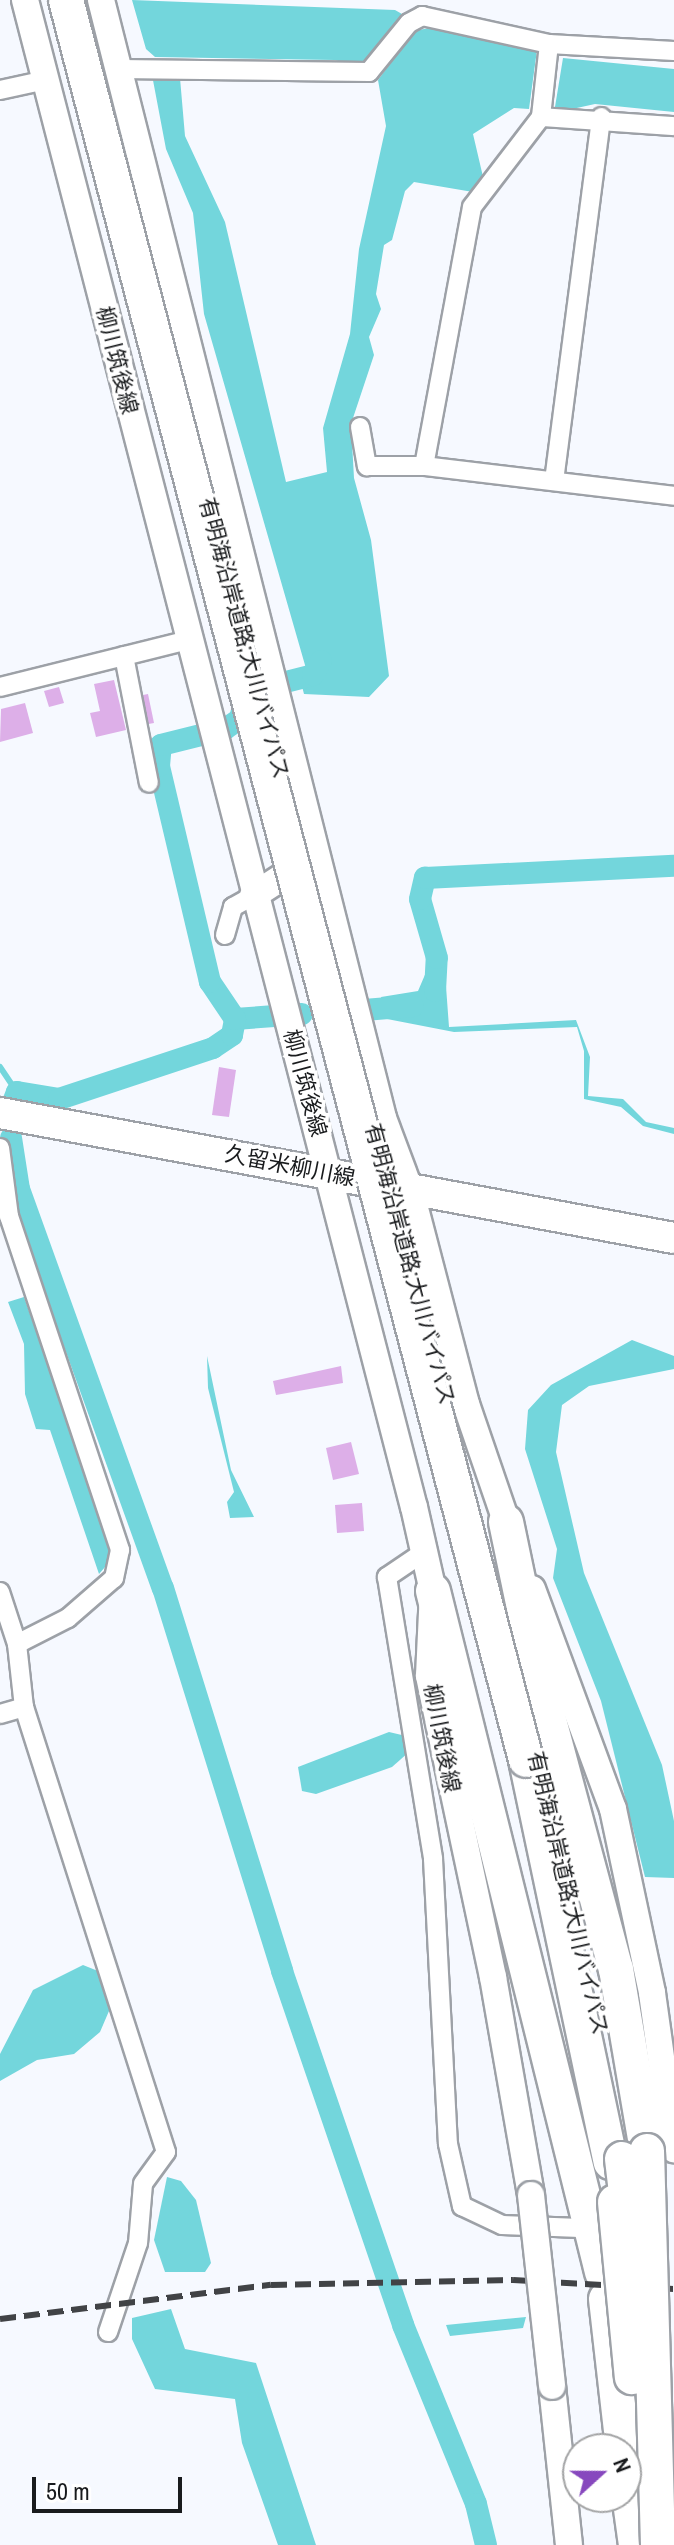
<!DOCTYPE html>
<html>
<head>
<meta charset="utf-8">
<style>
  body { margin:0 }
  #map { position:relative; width:674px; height:2545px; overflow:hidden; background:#f6f9ff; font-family:"Archivo Narrow","Noto Sans JP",sans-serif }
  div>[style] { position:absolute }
  .water>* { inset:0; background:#73d6dc }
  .stream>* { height:6px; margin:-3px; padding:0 3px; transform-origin:3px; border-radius:3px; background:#73d6dc }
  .canal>* { height:22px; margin:-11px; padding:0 11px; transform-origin:11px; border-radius:11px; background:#73d6dc }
  .building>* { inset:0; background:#ddafe8 }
  .roads { filter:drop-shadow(2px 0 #9da1a7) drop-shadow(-2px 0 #9da1a7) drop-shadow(0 2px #9da1a7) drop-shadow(0 -2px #9da1a7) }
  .minor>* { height:18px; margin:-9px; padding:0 9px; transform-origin:9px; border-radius:9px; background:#fff }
  .secondary>* { height:26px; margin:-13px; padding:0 13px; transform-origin:13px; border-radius:13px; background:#fff }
  .primary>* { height:30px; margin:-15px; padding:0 15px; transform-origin:15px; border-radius:15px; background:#fff }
  .motorway>* { height:34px; margin:-17px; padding:0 17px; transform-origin:17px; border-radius:17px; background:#fff }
  .rail>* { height:6px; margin-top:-3px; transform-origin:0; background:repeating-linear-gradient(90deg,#414346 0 16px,transparent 0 24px) }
  .bridges { filter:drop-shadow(2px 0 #9da1a7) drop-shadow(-2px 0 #9da1a7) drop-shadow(0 2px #9da1a7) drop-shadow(0 -2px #9da1a7) }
  .secondary-bridge>* { height:26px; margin:-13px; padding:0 13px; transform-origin:13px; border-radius:13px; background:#fff }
  .motorway-bridge>* { height:34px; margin:-17px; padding:0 17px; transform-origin:17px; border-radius:17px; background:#fff }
  span { translate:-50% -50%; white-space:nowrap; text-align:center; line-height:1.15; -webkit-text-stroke:7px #fff; paint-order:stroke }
  .street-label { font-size:22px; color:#191b1d }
  .north { position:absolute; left:562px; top:2433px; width:80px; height:80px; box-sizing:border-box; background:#fff; border:2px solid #a3a4a5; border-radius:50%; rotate:69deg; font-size:22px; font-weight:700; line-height:32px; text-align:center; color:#191b1d }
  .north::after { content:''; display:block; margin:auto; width:28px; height:36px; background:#8748be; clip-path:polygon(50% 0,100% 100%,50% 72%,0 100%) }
  .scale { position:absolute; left:32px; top:2477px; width:150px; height:36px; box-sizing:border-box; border:4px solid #191b1d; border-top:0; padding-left:10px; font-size:24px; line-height:28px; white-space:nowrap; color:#191b1d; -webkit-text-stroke:6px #fff; paint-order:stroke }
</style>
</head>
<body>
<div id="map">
  <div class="water">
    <i style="clip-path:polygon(132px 0,395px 10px,402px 14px,360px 67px,335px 60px,155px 57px,146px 49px)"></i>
    <i style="clip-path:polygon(429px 28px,537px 50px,529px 109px,514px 108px,473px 134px,484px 181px,473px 192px,414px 182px,405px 191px,392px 240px,384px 245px,376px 294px,381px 309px,369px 337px,374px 355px,351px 424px,354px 478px,371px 540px,389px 676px,369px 697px,304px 694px,299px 675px,307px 672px,204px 314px,193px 213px,166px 149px,152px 75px,180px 78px,185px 136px,225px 222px,286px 482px,327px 472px,323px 428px,350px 334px,359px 249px,386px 126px,378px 80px,414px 31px)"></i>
    <i style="clip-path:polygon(563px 58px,674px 69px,674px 112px,595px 104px,554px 113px)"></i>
    <i style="clip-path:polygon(444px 959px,449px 1027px,576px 1020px,590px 1057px,588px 1096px,623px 1099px,646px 1122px,674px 1128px,674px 1134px,643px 1126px,621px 1107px,584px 1099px,584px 1051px,577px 1027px,454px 1032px,387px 1019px,381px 997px,418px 991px,430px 963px)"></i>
    <i style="clip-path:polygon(24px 1297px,111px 1544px,112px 1559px,99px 1574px,50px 1430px,36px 1429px,25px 1394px,24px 1344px,8px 1302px)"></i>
    <i style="clip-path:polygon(632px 1340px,674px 1356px,674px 1369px,589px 1386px,562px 1405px,556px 1452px,584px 1573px,662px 1765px,674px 1821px,674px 1878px,645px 1877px,601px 1701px,553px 1578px,557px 1549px,525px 1449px,528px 1410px,551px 1385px)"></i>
    <i style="clip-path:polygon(207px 1356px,231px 1470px,254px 1517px,230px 1518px,227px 1502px,234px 1492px,208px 1388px)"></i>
    <i style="clip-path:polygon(389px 1732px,406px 1736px,409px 1752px,392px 1767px,316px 1794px,302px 1791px,298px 1767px)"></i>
    <i style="clip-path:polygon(83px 1965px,98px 1971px,112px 2004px,100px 2032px,74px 2054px,37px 2060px,0 2081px,0 2054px,33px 1990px)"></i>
    <i style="clip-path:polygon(167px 2177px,181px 2181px,196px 2200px,211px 2263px,205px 2272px,165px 2272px,154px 2240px)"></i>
    <i style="clip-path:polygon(171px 2309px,185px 2349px,256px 2363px,316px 2545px,278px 2545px,242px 2443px,235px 2399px,155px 2389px,132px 2339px,132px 2318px)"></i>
    <i style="clip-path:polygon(526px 2317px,523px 2328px,450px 2336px,446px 2325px)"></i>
  </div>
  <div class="stream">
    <i style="left:0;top:1067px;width:30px;rotate:56deg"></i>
  </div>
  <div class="canal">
    <i style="left:435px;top:991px;width:33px;rotate:-87deg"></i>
    <i style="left:437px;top:958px;width:61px;rotate:-106.1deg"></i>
    <i style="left:420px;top:899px;width:22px;rotate:-77deg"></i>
    <i style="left:425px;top:878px;width:249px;rotate:-2.8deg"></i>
    <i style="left:340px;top:1012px;width:73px;rotate:-4.7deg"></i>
    <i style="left:235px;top:1019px;width:67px;rotate:-4.3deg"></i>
    <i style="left:12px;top:1105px;width:14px;rotate:-69deg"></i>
    <i style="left:17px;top:1092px;width:43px;rotate:9.5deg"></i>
    <i style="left:59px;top:1099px;width:162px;rotate:-18.3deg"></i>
    <i style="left:213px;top:1048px;width:23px;rotate:-34deg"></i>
    <i style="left:232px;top:1035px;width:16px;rotate:-79deg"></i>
    <i style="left:235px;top:1019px;width:45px;rotate:-124deg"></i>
    <i style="left:210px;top:982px;width:222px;rotate:-103.3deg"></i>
    <i style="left:159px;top:766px;width:21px;rotate:-85deg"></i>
    <i style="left:161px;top:745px;width:66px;rotate:-14deg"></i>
    <i style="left:225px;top:729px;width:18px;rotate:-34deg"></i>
    <i style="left:240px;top:719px;width:28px;rotate:-77deg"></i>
    <i style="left:246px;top:692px;width:69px;rotate:-14.2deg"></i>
    <i style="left:313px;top:675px;width:16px;rotate:-60deg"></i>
    <i style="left:11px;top:1138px;width:52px;rotate:81.1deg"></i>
    <i style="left:19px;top:1189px;width:424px;rotate:70.2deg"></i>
    <i style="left:163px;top:1588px;width:401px;rotate:72.7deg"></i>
    <i style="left:282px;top:1971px;width:374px;rotate:71.1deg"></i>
    <i style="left:403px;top:2325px;width:193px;rotate:67.8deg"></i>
    <i style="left:476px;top:2504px;width:42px;rotate:76.3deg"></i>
  </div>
  <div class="building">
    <i style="clip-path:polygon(114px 680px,126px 730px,96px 737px,90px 713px,100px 711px,94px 684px)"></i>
    <i style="clip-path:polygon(59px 687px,64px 703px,49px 707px,44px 691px)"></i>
    <i style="clip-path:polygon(148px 694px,154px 723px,143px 725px,138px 696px)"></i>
    <i style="clip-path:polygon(25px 703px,33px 733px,0 742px,1px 709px)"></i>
    <i style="clip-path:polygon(219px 1067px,236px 1070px,229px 1117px,212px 1115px)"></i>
    <i style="clip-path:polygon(341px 1366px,343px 1383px,276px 1395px,273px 1381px)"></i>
    <i style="clip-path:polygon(351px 1442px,359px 1474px,333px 1480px,326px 1448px)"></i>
    <i style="clip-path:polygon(362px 1503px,364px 1531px,337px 1533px,335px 1505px)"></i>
  </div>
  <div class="roads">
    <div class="minor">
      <i style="left:549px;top:44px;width:73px;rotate:96.3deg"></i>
      <i style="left:541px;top:117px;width:113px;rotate:127.5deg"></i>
      <i style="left:472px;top:207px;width:263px;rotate:100.5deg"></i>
      <i style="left:424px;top:466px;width:252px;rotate:6.8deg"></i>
      <i style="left:119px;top:69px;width:250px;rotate:0.7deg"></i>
      <i style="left:369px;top:72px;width:63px;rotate:-50.8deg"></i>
      <i style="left:409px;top:23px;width:15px;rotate:-28deg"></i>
      <i style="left:422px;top:16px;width:130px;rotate:12.4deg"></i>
      <i style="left:549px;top:44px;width:125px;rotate:3.2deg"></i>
      <i style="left:0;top:90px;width:47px;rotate:-12.3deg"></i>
      <i style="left:541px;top:117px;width:133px;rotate:3.9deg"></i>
      <i style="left:360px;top:427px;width:40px;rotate:80deg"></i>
      <i style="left:367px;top:466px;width:57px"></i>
      <i style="left:554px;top:481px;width:367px;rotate:-82.6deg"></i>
      <i style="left:124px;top:656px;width:129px;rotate:78.9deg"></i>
      <i style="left:0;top:687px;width:194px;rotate:-14deg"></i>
      <i style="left:225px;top:935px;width:29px;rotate:-74deg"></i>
      <i style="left:233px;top:907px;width:23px;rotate:-29deg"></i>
      <i style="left:0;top:1148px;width:69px;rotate:82.5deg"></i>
      <i style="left:9px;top:1216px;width:352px;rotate:71.6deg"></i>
      <i style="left:120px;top:1550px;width:29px;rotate:102deg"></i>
      <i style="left:114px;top:1578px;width:61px;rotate:139deg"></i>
      <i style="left:68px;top:1618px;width:57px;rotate:153deg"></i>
      <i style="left:424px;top:1552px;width:45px;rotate:146deg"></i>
      <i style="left:387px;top:1577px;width:286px;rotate:80.7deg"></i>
      <i style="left:433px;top:1859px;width:285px;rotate:87deg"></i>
      <i style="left:448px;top:2144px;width:64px;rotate:77.3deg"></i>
      <i style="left:462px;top:2206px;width:44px;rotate:25.4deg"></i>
      <i style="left:502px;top:2225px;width:78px;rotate:2.2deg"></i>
      <i style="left:0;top:1592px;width:55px;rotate:71.9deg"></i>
      <i style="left:17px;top:1644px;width:63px;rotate:83.7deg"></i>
      <i style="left:24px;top:1707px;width:467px;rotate:72.3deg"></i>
      <i style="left:166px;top:2152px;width:39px;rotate:126deg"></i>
      <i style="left:143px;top:2184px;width:59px;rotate:94.8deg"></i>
      <i style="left:138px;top:2243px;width:94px;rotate:108.6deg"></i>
      <i style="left:0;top:1714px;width:25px;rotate:-16deg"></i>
    </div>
    <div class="secondary">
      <i style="left:25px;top:0;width:1556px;rotate:75.53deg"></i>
      <i style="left:414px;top:1507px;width:86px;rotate:77.3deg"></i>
      <i style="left:433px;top:1591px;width:85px;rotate:92.7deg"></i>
      <i style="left:429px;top:1676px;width:308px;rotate:78deg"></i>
      <i style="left:493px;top:1977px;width:221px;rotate:80.1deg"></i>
      <i style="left:101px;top:0;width:1153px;rotate:75.84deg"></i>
      <i style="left:383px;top:1118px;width:80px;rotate:69.5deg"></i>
      <i style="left:411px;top:1193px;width:218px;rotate:75.4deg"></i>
      <i style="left:466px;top:1404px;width:142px;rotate:71.1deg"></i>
      <i style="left:253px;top:896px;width:64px;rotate:-32.9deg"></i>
      <i style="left:532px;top:1589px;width:234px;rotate:69.8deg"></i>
      <i style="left:613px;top:1809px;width:188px;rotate:78deg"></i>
      <i style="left:652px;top:1993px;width:158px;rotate:82deg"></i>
      <i style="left:552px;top:2386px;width:160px;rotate:83.9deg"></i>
    </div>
    <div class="primary">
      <i style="left:0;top:1113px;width:685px;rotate:10.51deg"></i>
    </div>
    <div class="motorway">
      <i style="left:506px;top:1522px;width:172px;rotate:78.2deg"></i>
      <i style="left:541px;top:1690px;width:289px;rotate:75deg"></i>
      <i style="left:616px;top:1969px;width:185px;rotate:80.3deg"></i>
      <i style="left:433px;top:1591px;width:702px;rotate:76.06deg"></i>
      <i style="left:526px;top:1760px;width:411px;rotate:78.1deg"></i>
      <i style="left:606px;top:2299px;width:151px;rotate:83.5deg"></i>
      <i style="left:626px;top:2473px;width:73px;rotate:82.1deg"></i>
    </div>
  </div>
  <div class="rail">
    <i style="left:0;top:2319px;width:273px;rotate:-7.2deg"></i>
    <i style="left:271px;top:2285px;width:242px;rotate:-1.2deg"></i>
    <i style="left:513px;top:2280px;width:161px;rotate:3.2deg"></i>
  </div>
  <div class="bridges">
    <div class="secondary-bridge">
      <i style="left:531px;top:2195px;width:192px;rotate:83.7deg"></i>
    </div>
    <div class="motorway-bridge">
      <i style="left:66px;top:0;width:1819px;rotate:75.35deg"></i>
      <i style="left:647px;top:2151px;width:394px;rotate:88.4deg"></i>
      <i style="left:622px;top:2159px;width:67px;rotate:83.2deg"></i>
      <i style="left:615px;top:2202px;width:176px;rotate:84.5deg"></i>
    </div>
  </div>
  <div class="street-label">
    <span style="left:117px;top:360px;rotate:76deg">柳川筑後線</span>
    <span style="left:244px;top:638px;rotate:75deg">有明海沿岸道路;大川バイパス</span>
    <span style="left:305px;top:1083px;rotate:75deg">柳川筑後線</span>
    <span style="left:290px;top:1166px;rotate:11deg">久留米柳川線</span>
    <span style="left:410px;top:1264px;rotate:75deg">有明海沿岸道路;大川バイパス</span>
    <span style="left:442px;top:1738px;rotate:79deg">柳川筑後線</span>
    <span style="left:568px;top:1893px;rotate:77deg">有明海沿岸道路;大川バイパス</span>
  </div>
  <div class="north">N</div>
  <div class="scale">50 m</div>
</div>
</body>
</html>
